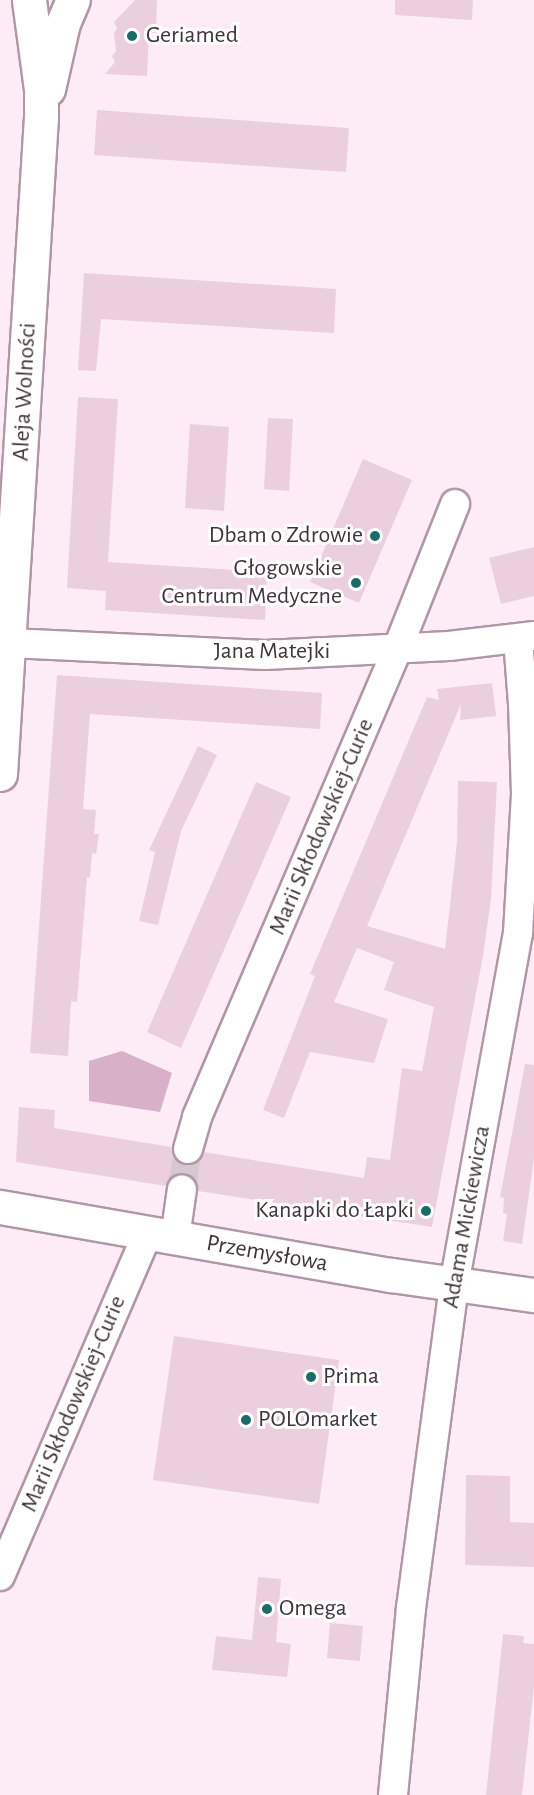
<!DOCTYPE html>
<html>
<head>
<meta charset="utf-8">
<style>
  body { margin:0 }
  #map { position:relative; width:534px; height:1795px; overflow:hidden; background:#fdecf6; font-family:"Alegreya Sans",sans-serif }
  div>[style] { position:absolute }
  .green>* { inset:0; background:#d8b0c7 }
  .building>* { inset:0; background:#ebcfdf }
  .minor-tunnel>* { height:28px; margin-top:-14px; transform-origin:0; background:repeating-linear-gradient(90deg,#d7c7d0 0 28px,transparent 0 42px) }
  .roads { filter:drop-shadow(2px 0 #b197a6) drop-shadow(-2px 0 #b197a6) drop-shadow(0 2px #b197a6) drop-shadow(0 -2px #b197a6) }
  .minor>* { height:28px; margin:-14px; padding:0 14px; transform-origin:14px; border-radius:14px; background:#fff }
  .tertiary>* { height:33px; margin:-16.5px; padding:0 16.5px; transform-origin:16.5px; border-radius:16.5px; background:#fff }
  .dots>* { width:16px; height:16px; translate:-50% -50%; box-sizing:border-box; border:3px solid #fff; border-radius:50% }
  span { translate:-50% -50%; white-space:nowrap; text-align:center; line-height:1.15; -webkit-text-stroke:6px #fff; paint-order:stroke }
  .poi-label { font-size:24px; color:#3f343a }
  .left { translate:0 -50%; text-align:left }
  .right { translate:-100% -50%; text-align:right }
  .street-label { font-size:24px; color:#3f343a }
</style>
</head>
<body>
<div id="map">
  <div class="green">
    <i style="clip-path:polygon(122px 1051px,172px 1073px,160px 1112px,89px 1101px,89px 1061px)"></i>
  </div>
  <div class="building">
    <i style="clip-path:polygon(135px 0,157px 0,156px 33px,149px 33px,147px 76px,105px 74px,115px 62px,112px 56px,116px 51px,114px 33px,117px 29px,114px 22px)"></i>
    <i style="clip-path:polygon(395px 0,473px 0,472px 20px,395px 15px)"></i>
    <i style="clip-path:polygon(97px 110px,349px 128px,346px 172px,94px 155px)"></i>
    <i style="clip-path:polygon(84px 273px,336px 289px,334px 333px,101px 319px,96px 371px,78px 370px)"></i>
    <i style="clip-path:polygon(78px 397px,118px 399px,108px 562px,267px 572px,265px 620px,105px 610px,106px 591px,67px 588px)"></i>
    <i style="clip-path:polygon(268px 418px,293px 419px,289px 491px,264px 489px)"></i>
    <i style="clip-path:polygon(190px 424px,229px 427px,224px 511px,185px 508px)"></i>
    <i style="clip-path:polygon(363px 459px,412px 480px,359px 603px,310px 582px)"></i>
    <i style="clip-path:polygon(534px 547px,534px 596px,501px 604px,489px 558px)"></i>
    <i style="clip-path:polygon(57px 675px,322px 693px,320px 729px,90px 714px,83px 809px,96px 810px,94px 834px,99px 834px,96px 854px,92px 853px,90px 878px,87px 877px,77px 1002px,71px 1001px,68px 1056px,30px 1053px)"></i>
    <i style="clip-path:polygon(492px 683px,496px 716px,460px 720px,461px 704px,367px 926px,445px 949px,457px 842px,458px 781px,497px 782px,491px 899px,483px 956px,432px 1227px,198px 1191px,197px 1182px,185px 1173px,175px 1174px,166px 1186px,16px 1162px,19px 1107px,55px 1110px,54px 1128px,172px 1147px,176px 1160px,184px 1165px,199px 1161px,204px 1152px,364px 1178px,367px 1157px,390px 1160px,402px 1068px,422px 1071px,434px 1007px,384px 990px,394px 962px,357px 948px,334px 1002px,388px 1019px,374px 1063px,310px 1052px,284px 1118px,263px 1110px,315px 976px,310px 974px,427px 697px,439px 700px,437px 689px)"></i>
    <i style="clip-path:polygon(198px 746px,217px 755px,181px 831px,158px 925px,139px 921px,155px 852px,149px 850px)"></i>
    <i style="clip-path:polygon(256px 782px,291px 797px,181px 1048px,147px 1032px)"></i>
    <i style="clip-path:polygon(525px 1064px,534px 1065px,534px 1158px,522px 1244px,503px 1241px,507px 1214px,503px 1213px,504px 1198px,500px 1197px)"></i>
    <i style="clip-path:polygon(174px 1336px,339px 1360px,319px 1504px,153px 1480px)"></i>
    <i style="clip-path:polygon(466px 1475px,510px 1476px,510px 1522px,534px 1523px,534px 1567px,465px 1565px)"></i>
    <i style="clip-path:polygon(258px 1577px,281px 1579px,276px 1642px,291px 1644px,287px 1677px,212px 1670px,216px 1636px,252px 1640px)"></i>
    <i style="clip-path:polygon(330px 1623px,363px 1626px,360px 1661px,327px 1658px)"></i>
    <i style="clip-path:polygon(503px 1634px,524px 1636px,523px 1643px,534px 1644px,534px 1687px,522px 1795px,486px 1795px)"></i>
  </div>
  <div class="minor-tunnel">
    <i style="left:182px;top:1189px;width:40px;rotate:-81.5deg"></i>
  </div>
  <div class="roads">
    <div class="minor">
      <i style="left:10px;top:643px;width:255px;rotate:2.7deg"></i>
      <i style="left:265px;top:655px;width:184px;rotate:-2.8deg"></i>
      <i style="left:449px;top:646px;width:86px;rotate:-6.7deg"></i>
      <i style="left:188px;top:1149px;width:33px;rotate:-74deg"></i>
      <i style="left:197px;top:1117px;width:508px;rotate:-66.82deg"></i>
      <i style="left:397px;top:650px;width:157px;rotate:-68.3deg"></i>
      <i style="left:175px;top:1238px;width:49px;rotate:-81.9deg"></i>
      <i style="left:0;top:1576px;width:374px;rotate:-66.7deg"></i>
      <i style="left:393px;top:1795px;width:188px;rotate:-84.5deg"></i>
      <i style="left:411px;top:1608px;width:326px;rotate:-82.4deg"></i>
      <i style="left:454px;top:1285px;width:358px;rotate:-79.7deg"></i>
      <i style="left:518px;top:933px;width:140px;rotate:-86.7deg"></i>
      <i style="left:526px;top:793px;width:89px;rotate:-91.9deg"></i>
      <i style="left:523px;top:704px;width:65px;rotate:-94.4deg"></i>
    </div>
    <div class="tertiary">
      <i style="left:48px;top:89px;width:68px;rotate:-77.2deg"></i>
      <i style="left:63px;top:23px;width:25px;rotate:-67deg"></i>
      <i style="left:0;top:774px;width:658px;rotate:-86.43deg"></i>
      <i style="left:41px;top:117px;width:28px;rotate:-90deg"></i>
      <i style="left:41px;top:89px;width:90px;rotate:-97.7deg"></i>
      <i style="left:0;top:1207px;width:397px;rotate:9.9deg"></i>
      <i style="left:391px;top:1275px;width:144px;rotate:8deg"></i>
    </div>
  </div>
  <div class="dots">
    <i style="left:132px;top:36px;background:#1d6a6b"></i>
    <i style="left:375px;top:536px;background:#1d6a6b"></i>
    <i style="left:356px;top:583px;background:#1d6a6b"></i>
    <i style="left:426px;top:1211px;background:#1d6a6b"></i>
    <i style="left:311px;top:1377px;background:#1d6a6b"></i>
    <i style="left:246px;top:1420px;background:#1d6a6b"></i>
    <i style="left:267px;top:1609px;background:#1d6a6b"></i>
  </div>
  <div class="poi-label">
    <span class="left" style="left:146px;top:36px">Geriamed</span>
    <span class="right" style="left:363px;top:536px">Dbam o Zdrowie</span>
    <span class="right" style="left:342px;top:583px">Głogowskie<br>Centrum Medyczne</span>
    <span class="right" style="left:414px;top:1211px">Kanapki do Łapki</span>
    <span class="left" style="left:323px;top:1377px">Prima</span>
    <span class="left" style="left:258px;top:1420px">POLOmarket</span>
    <span class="left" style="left:279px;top:1609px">Omega</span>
  </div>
  <div class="street-label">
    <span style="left:25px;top:392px;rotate:-87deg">Aleja Wolności</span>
    <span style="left:272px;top:652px">Jana Matejki</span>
    <span style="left:322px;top:827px;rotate:-67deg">Marii Skłodowskiej-Curie</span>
    <span style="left:467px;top:1217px;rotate:-80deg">Adama Mickiewicza</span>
    <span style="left:267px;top:1254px;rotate:10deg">Przemysłowa</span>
    <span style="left:74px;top:1404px;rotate:-67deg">Marii Skłodowskiej-Curie</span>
  </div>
</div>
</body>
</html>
